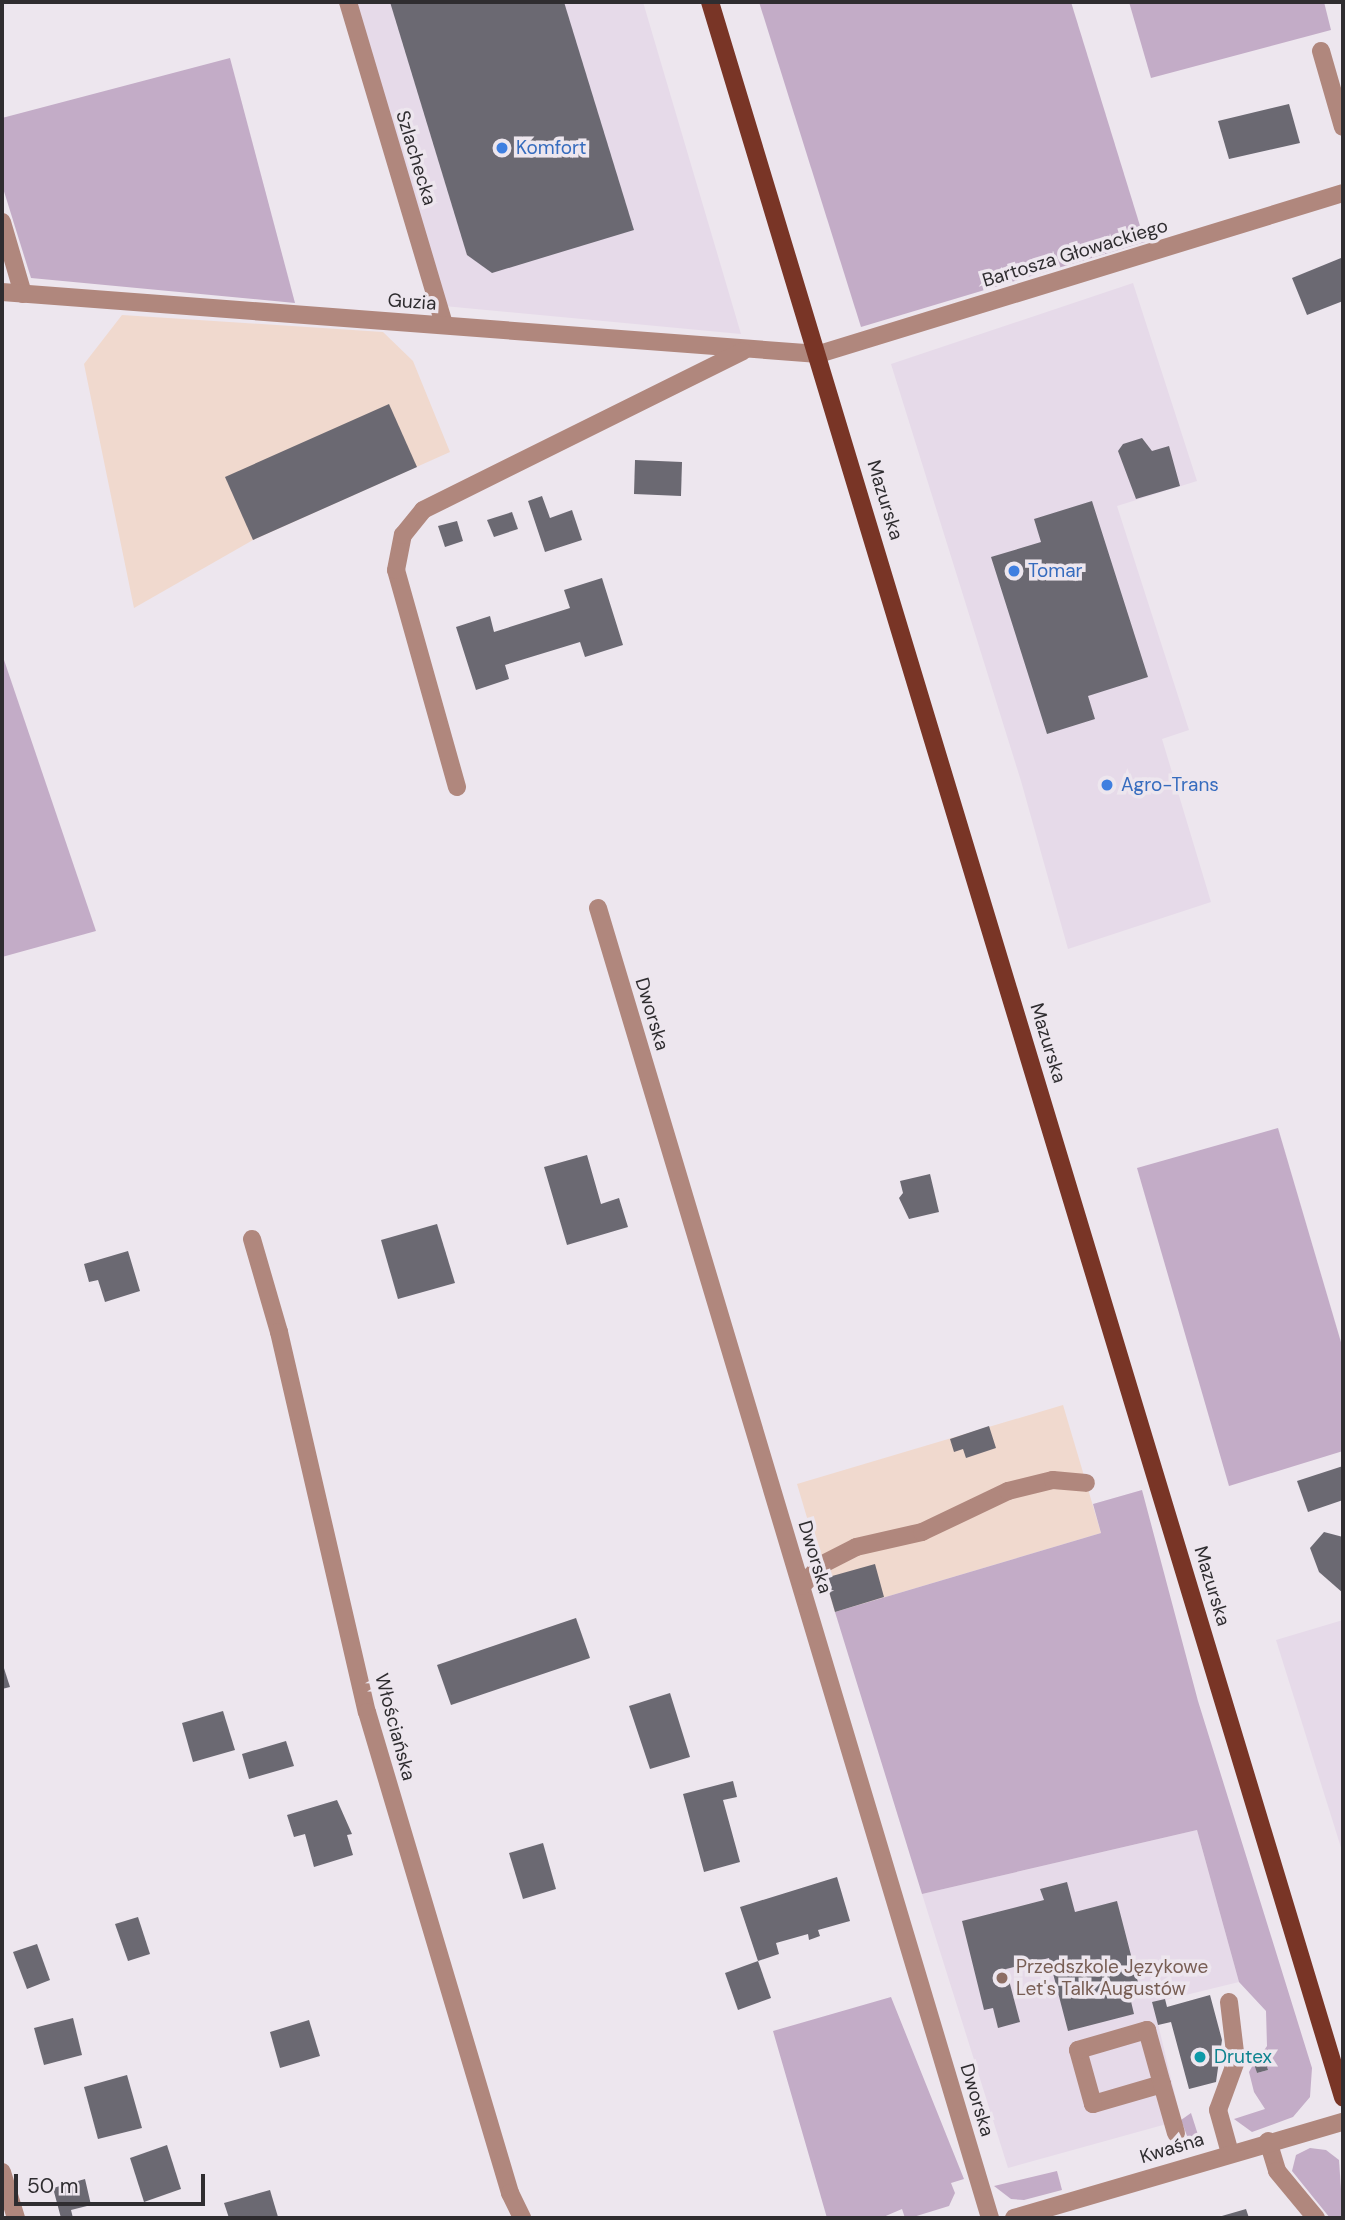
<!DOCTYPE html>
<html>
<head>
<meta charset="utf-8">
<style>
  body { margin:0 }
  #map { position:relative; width:1345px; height:2220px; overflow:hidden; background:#ede6ee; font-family:"DM Sans",sans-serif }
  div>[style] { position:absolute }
  .built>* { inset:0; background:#e6dae9 }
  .industrial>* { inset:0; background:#f0d9ce }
  .green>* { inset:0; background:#c3acc7 }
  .building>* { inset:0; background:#6b6972 }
  .minor>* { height:18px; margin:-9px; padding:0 9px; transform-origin:9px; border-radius:9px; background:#b0877d }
  .major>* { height:18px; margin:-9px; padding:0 9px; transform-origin:9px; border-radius:9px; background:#793526 }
  .dots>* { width:19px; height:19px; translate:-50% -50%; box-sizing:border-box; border:4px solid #ede6ee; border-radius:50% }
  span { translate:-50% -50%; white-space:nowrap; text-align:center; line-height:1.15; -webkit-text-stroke:7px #ede6ee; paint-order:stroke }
  .shop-label { font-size:19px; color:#366cbe }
  .left { translate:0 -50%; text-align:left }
  .street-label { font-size:19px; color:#2f2d30 }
  .education-label { font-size:19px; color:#785e54 }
  .culture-label { font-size:19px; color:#0d838f }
  .frame { position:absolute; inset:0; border:4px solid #2f2d30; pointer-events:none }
  .scale { position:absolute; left:14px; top:2174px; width:191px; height:32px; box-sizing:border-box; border:4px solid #2f2d30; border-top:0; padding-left:9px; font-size:21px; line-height:24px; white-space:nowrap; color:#2f2d30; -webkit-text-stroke:5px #ede6ee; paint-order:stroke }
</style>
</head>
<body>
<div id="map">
  <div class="built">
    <i style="clip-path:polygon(355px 2px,643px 2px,741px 334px,444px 306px)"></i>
    <i style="clip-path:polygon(1133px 283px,1197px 481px,1117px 506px,1189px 730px,1162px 739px,1211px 902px,1068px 949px,1021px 781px,891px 364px)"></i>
    <i style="clip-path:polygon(1343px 1620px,1343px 1854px,1276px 1640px)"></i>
    <i style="clip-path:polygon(1197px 1830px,1239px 1982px,1153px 2003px,1181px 2120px,1008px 2168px,922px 1894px)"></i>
  </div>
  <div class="industrial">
    <i style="clip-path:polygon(122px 315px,383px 332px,413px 361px,450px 452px,253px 540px,134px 608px,84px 364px)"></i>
    <i style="clip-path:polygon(1063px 1405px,1101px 1533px,835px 1612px,797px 1484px)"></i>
  </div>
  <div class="green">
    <i style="clip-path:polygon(759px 2px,1071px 2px,1145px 242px,861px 327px)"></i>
    <i style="clip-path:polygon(1129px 2px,1324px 2px,1331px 30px,1151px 78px)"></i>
    <i style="clip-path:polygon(230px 58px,295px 303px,31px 278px,2px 185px,2px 118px)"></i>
    <i style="clip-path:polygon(2px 654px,96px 931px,2px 957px)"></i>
    <i style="clip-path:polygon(1278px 1128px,1343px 1349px,1343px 1451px,1229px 1486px,1137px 1168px)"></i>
    <i style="clip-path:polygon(1142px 1490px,1198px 1701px,1312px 2068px,1310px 2097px,1293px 2117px,1252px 2132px,1234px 2119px,1265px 2109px,1254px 2092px,1249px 2072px,1254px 2063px,1257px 2073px,1268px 2070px,1263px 2052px,1267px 2046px,1266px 2011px,1239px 1982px,1197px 1830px,922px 1894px,835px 1612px,1101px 1533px,1093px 1504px)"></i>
    <i style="clip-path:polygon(891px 1997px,964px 2179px,951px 2183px,955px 2193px,949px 2206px,910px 2218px,905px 2218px,902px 2209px,881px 2218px,827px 2218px,773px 2031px)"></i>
    <i style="clip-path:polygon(1191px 2113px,1200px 2141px,1199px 2146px,1189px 2141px,1181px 2120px)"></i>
    <i style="clip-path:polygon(1310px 2148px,1326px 2150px,1339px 2160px,1343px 2218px,1330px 2218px,1292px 2171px,1296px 2155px)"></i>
    <i style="clip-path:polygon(1057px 2171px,1062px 2190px,1024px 2200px,1011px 2199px,994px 2186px)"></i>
  </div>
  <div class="building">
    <i style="clip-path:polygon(390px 2px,564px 2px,634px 230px,492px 273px,467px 255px)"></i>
    <i style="clip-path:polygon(1289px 104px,1300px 143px,1229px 159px,1218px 121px)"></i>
    <i style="clip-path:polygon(1341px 258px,1343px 301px,1307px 315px,1292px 278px)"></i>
    <i style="clip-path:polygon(389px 404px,417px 467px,253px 540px,225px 477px)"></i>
    <i style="clip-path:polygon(1142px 438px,1152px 451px,1169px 446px,1180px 486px,1136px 499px,1118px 451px,1123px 444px)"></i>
    <i style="clip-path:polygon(635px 460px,682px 462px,681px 496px,634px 494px)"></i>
    <i style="clip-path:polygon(542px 496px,550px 518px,572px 510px,582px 540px,545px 552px,528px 501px)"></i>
    <i style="clip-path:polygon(1092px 501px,1148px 677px,1088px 696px,1095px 719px,1047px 734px,991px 557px,1041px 542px,1034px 519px)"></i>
    <i style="clip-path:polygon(512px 512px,518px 529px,494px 537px,487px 520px)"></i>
    <i style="clip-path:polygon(457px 521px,463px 541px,445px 547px,438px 526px)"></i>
    <i style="clip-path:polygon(602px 578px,623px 645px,585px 657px,580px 642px,505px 665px,509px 679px,476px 690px,456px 627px,490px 616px,494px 632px,570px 608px,564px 590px)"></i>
    <i style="clip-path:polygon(587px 1155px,601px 1204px,619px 1198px,628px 1227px,567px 1245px,544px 1167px)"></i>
    <i style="clip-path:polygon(930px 1174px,939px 1212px,909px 1219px,899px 1198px,903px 1193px,900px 1181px)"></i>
    <i style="clip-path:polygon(437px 1224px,455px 1283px,398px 1299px,381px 1240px)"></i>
    <i style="clip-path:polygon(128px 1251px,140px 1291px,105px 1302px,98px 1280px,89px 1282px,84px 1264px)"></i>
    <i style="clip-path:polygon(989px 1426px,996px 1448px,966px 1458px,963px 1449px,954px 1452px,950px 1439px)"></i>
    <i style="clip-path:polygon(1343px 1466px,1343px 1500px,1308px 1512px,1297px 1481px)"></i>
    <i style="clip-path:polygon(1324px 1532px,1343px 1537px,1343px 1593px,1319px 1572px,1310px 1548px)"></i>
    <i style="clip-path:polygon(875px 1564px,884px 1597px,835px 1612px,825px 1578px)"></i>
    <i style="clip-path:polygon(576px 1618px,590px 1658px,451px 1705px,437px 1665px)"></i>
    <i style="clip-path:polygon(2px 1662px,10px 1687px,2px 1689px)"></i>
    <i style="clip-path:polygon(670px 1693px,690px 1757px,650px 1769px,629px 1706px)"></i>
    <i style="clip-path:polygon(223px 1711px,235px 1750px,193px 1762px,182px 1723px)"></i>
    <i style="clip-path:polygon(286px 1741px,294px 1766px,249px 1779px,242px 1754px)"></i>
    <i style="clip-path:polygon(733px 1781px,737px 1797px,723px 1800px,740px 1862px,704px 1872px,683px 1794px)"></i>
    <i style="clip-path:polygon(337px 1800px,352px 1834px,347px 1835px,353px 1855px,314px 1867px,305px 1834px,294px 1837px,287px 1815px)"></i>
    <i style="clip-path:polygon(543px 1843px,556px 1889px,523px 1899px,509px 1853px)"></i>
    <i style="clip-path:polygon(837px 1877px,850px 1921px,818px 1930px,820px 1936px,809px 1940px,808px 1934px,776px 1943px,779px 1954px,758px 1961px,740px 1907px)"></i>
    <i style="clip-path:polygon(1067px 1882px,1075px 1912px,1117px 1901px,1140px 1990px,1129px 1993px,1134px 2014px,1068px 2031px,1049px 1958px,1006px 1969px,1020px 2022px,998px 2028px,993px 2008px,984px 2010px,962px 1921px,1044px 1900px,1040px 1889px)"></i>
    <i style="clip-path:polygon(138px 1917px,150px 1954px,128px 1961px,115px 1924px)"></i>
    <i style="clip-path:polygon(37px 1944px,50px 1980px,27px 1989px,13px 1952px)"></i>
    <i style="clip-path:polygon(758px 1961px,771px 1998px,738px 2010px,725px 1973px)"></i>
    <i style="clip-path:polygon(1210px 1995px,1222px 2040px,1216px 2082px,1189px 2089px,1171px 2022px,1158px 2025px,1152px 2002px,1165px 1999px,1167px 2007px)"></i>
    <i style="clip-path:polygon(73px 2018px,82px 2055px,44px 2065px,34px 2028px)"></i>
    <i style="clip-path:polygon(309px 2020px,320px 2056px,280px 2068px,270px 2032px)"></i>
    <i style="clip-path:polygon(1263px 2052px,1268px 2070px,1257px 2073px,1251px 2055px)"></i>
    <i style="clip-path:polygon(127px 2075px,142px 2128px,98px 2139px,84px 2087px)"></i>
    <i style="clip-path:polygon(167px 2145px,181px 2189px,144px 2202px,130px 2158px)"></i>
    <i style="clip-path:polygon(85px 2179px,91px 2205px,71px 2210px,73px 2218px,61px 2218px,53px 2188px)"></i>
    <i style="clip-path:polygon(270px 2190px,278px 2217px,229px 2218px,224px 2203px)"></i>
    <i style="clip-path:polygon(1246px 2209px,1249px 2218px,1215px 2218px)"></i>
  </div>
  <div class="minor">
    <i style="left:348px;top:2px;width:337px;rotate:73.4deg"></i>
    <i style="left:1321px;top:51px;width:79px;rotate:73.9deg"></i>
    <i style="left:2px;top:222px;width:75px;rotate:73.7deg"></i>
    <i style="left:2px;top:292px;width:819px;rotate:4.34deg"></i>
    <i style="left:819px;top:354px;width:548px;rotate:-17.08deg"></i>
    <i style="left:457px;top:787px;width:225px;rotate:-105.7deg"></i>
    <i style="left:396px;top:570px;width:36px;rotate:-79deg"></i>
    <i style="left:403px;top:535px;width:32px;rotate:-51deg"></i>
    <i style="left:423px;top:510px;width:357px;rotate:-26.4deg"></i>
    <i style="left:598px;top:908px;width:1367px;rotate:73.34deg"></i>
    <i style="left:252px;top:1239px;width:97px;rotate:73.8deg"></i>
    <i style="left:279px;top:1332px;width:390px;rotate:77deg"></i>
    <i style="left:367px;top:1712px;width:502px;rotate:73.44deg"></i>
    <i style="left:510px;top:2193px;width:28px;rotate:64deg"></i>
    <i style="left:802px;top:1586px;width:28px;rotate:-48deg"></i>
    <i style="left:821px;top:1565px;width:39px;rotate:-27deg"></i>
    <i style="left:856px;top:1547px;width:68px;rotate:-12.8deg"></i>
    <i style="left:922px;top:1532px;width:95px;rotate:-25.5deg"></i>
    <i style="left:1008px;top:1491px;width:46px;rotate:-13.7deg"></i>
    <i style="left:1053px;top:1480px;width:33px;rotate:5deg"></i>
    <i style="left:1229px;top:2002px;width:59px;rotate:83.2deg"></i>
    <i style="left:1236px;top:2061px;width:52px;rotate:110.2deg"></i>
    <i style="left:1218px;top:2110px;width:45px;rotate:74.4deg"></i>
    <i style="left:1162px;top:2084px;width:72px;rotate:163.8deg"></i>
    <i style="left:1093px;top:2104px;width:56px;rotate:-105.5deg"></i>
    <i style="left:1078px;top:2050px;width:72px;rotate:-16.2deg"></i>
    <i style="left:1147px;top:2030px;width:56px;rotate:74.5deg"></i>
    <i style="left:1162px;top:2084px;width:51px;rotate:74.1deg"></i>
    <i style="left:1268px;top:2141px;width:31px;rotate:73deg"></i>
    <i style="left:1277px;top:2171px;width:61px;rotate:50.3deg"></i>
    <i style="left:2px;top:2172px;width:48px;rotate:73.1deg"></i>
    <i style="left:1014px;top:2218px;width:343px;rotate:-16.3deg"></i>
  </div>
  <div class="major">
    <i style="left:710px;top:2px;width:2189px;rotate:73.19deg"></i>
  </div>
  <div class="dots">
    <i style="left:502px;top:148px;background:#3f7fe0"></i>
    <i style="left:1014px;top:571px;background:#3f7fe0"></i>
    <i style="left:1107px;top:785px;background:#3f7fe0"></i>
    <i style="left:1002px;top:1978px;background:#8d6e63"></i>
    <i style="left:1200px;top:2057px;background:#0f9aa8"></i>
  </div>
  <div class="shop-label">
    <span class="left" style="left:516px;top:148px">Komfort</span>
    <span class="left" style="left:1028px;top:571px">Tomar</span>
    <span class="left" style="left:1121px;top:785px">Agro-Trans</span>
  </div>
  <div class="street-label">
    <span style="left:416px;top:158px;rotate:73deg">Szlachecka</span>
    <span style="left:1075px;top:253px;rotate:-17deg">Bartosza Głowackiego</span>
    <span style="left:412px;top:302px;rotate:4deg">Guzia</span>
    <span style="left:885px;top:500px;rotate:73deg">Mazurska</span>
    <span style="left:652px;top:1014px;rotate:73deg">Dworska</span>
    <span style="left:1048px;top:1043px;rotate:73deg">Mazurska</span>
    <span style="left:815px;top:1557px;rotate:73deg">Dworska</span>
    <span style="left:1212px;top:1586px;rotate:73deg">Mazurska</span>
    <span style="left:395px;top:1727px;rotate:75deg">Włościańska</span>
    <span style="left:977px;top:2100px;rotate:73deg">Dworska</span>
    <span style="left:1172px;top:2148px;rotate:-17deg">Kwaśna</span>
  </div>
  <div class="education-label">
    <span class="left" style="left:1016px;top:1978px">Przedszkole Językowe<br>Let's Talk Augustów</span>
  </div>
  <div class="culture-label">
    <span class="left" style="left:1214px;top:2057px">Drutex</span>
  </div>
  <div class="frame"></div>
  <div class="scale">50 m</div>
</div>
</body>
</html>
